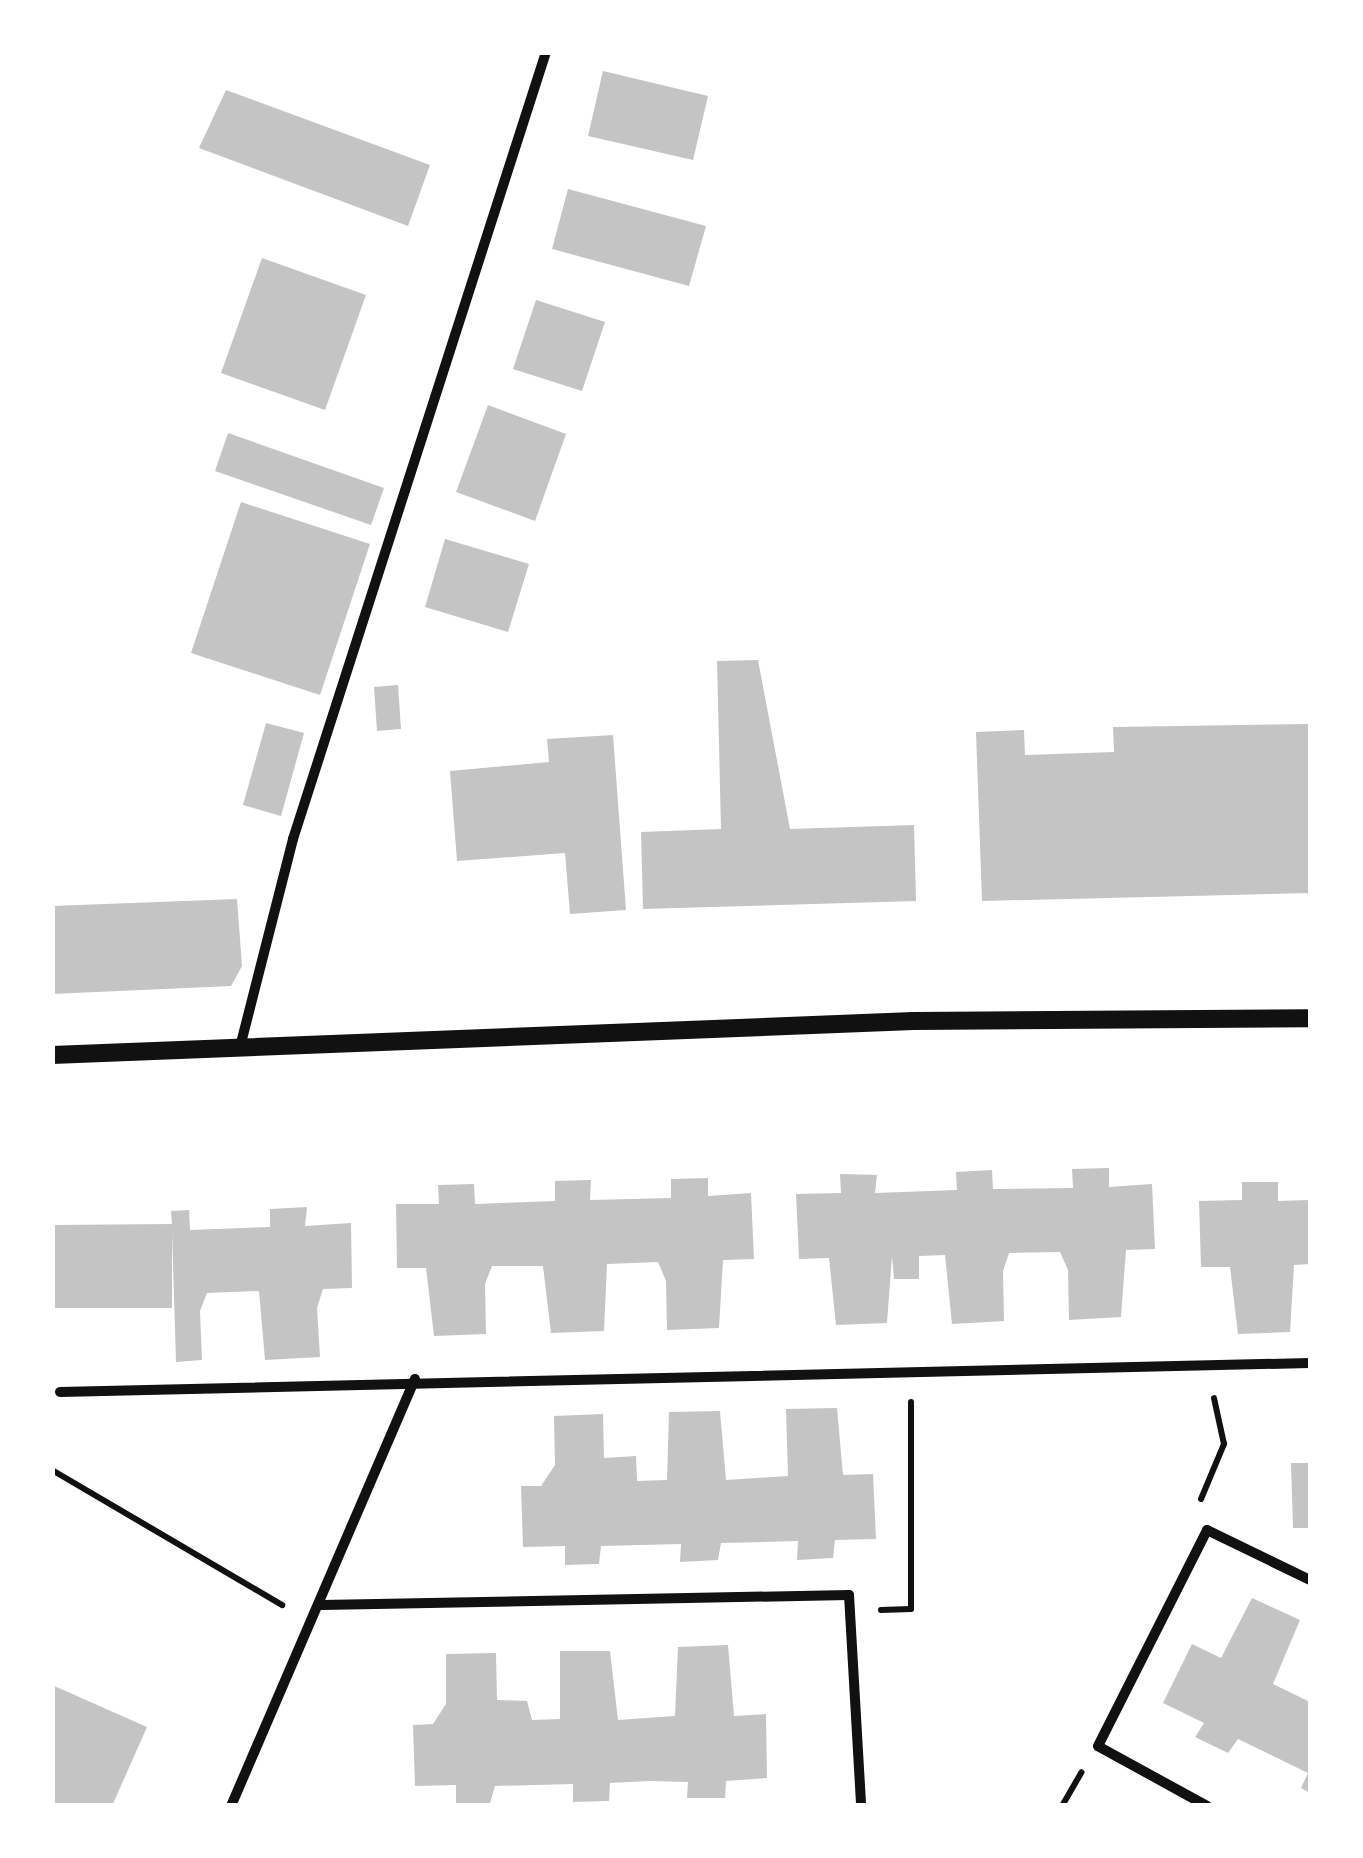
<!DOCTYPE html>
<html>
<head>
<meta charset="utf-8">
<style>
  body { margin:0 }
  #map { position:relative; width:1363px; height:1858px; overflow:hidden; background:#fff; font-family:"Noto Sans",sans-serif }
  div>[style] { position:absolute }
  .building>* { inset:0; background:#c4c4c4 }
  .path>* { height:6px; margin:-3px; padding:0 3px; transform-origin:3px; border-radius:3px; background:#111 }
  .minor>* { height:10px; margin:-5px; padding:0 5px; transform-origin:5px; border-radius:5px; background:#111 }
  .tertiary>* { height:18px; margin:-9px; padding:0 9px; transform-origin:9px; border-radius:9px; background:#111 }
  span { translate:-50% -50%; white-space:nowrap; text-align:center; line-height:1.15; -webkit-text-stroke:8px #fff; paint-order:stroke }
  .frame { position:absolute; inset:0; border:55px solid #fff; pointer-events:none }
</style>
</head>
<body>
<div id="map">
  <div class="building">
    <i style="clip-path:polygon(603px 71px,708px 96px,693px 160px,588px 136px)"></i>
    <i style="clip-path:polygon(226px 90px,430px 165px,408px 226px,199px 148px)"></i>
    <i style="clip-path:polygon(568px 189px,706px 226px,689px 286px,552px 249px)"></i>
    <i style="clip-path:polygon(262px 258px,366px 295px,325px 410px,221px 373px)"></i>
    <i style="clip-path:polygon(536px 300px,605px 322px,582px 391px,513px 369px)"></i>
    <i style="clip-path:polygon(488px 405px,566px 434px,535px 521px,456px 492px)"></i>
    <i style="clip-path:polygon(228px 433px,384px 488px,371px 525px,215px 471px)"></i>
    <i style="clip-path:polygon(241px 502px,370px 544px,320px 695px,191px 653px)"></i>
    <i style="clip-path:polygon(445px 539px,529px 564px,508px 632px,425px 607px)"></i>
    <i style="clip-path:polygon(758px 660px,790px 829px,914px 825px,916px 901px,643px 909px,641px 832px,721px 829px,717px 661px)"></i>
    <i style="clip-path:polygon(398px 685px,401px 729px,377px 731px,374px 687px)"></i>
    <i style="clip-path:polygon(266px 723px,304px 733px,281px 816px,243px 805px)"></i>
    <i style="clip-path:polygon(1310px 724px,1310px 893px,982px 901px,976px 732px,1024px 730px,1025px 755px,1114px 752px,1113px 727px)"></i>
    <i style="clip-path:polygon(613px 735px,626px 910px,570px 914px,565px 853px,457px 861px,450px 771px,549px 762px,547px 739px)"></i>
    <i style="clip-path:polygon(237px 899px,242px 966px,231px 986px,52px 994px,52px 906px)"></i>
    <i style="clip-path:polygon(1109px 1168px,1109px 1187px,1152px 1184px,1155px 1249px,1126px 1250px,1121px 1317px,1069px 1320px,1068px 1270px,1060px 1252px,1009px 1253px,1003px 1271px,1004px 1321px,952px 1324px,945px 1255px,919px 1256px,919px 1279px,894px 1279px,892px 1256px,887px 1323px,836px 1325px,829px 1258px,799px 1259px,796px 1194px,841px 1193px,840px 1174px,877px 1175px,875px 1193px,957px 1190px,956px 1172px,992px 1170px,993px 1189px,1073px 1188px,1072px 1169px)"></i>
    <i style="clip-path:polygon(708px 1178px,708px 1196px,751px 1193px,754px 1259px,723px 1260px,719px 1328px,667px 1330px,666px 1281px,658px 1262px,607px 1264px,604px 1331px,551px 1333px,543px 1266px,492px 1266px,485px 1284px,486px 1334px,434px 1336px,426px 1268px,397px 1268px,396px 1204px,439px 1204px,438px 1185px,474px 1184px,475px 1204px,555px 1201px,555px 1181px,591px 1180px,590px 1200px,671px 1198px,671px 1179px)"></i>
    <i style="clip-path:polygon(1242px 1182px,1278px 1182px,1278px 1201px,1310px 1200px,1310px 1264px,1294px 1265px,1290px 1332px,1238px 1334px,1230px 1267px,1201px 1267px,1199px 1201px,1242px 1200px)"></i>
    <i style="clip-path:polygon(307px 1207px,305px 1226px,351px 1223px,352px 1288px,323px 1289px,317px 1308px,320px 1357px,265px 1360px,259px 1291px,207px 1293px,200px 1311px,202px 1360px,176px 1362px,172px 1231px,172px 1308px,52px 1308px,52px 1225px,172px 1224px,171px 1211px,189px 1210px,190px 1230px,270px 1227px,270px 1209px)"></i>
    <i style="clip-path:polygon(837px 1408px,843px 1475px,873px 1474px,876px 1539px,835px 1540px,833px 1558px,797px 1560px,798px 1541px,721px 1543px,718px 1560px,680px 1562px,681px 1544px,601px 1546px,599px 1564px,565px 1565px,565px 1546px,523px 1547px,521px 1486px,541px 1486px,555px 1465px,554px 1416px,603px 1414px,604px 1458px,636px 1456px,637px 1481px,667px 1480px,669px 1412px,720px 1411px,726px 1480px,788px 1476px,786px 1409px)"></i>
    <i style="clip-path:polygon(1291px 1463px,1310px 1463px,1310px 1528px,1293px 1528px)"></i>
    <i style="clip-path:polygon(1252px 1598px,1300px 1620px,1273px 1684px,1310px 1702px,1310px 1793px,1301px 1788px,1308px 1773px,1238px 1739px,1228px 1753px,1195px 1737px,1204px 1723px,1163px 1703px,1192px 1644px,1221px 1658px)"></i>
    <i style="clip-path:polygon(728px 1645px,734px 1716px,766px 1714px,767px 1778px,726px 1781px,725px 1798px,687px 1798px,688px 1782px,649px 1781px,610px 1783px,609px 1801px,573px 1802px,573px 1784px,495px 1786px,490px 1803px,456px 1804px,456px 1785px,415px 1786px,413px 1725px,433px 1724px,446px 1704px,446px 1654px,496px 1653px,497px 1700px,527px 1701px,532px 1720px,560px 1719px,560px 1651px,610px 1651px,618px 1720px,675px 1716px,678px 1647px)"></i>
    <i style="clip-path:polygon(52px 1685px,147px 1727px,112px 1806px,52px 1806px)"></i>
  </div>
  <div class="path">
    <i style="left:52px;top:1470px;width:267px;rotate:30.4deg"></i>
    <i style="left:1201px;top:1499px;width:60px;rotate:-67.3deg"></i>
    <i style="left:1224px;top:1444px;width:47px;rotate:-102.3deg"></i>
    <i style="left:881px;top:1610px;width:30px;rotate:-2deg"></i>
    <i style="left:911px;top:1609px;width:207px;rotate:-90deg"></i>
    <i style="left:1062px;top:1806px;width:39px;rotate:-60deg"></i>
  </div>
  <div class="minor">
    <i style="left:240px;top:1047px;width:215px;rotate:-75.7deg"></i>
    <i style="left:293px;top:839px;width:827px;rotate:-72.18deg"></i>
    <i style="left:60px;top:1392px;width:1250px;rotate:-1.33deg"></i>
    <i style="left:322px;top:1605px;width:527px;rotate:-1.09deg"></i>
    <i style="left:849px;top:1595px;width:211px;rotate:86.7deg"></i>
    <i style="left:231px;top:1806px;width:465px;rotate:-66.7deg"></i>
    <i style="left:1207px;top:1806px;width:124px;rotate:-151.2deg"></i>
    <i style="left:1098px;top:1746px;width:242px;rotate:-63.2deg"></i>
    <i style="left:1207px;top:1530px;width:114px;rotate:25.9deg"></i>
  </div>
  <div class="tertiary">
    <i style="left:52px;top:1055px;width:862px;rotate:-2.26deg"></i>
    <i style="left:913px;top:1021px;width:397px;rotate:-0.4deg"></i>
  </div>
  <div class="frame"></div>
</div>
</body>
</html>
